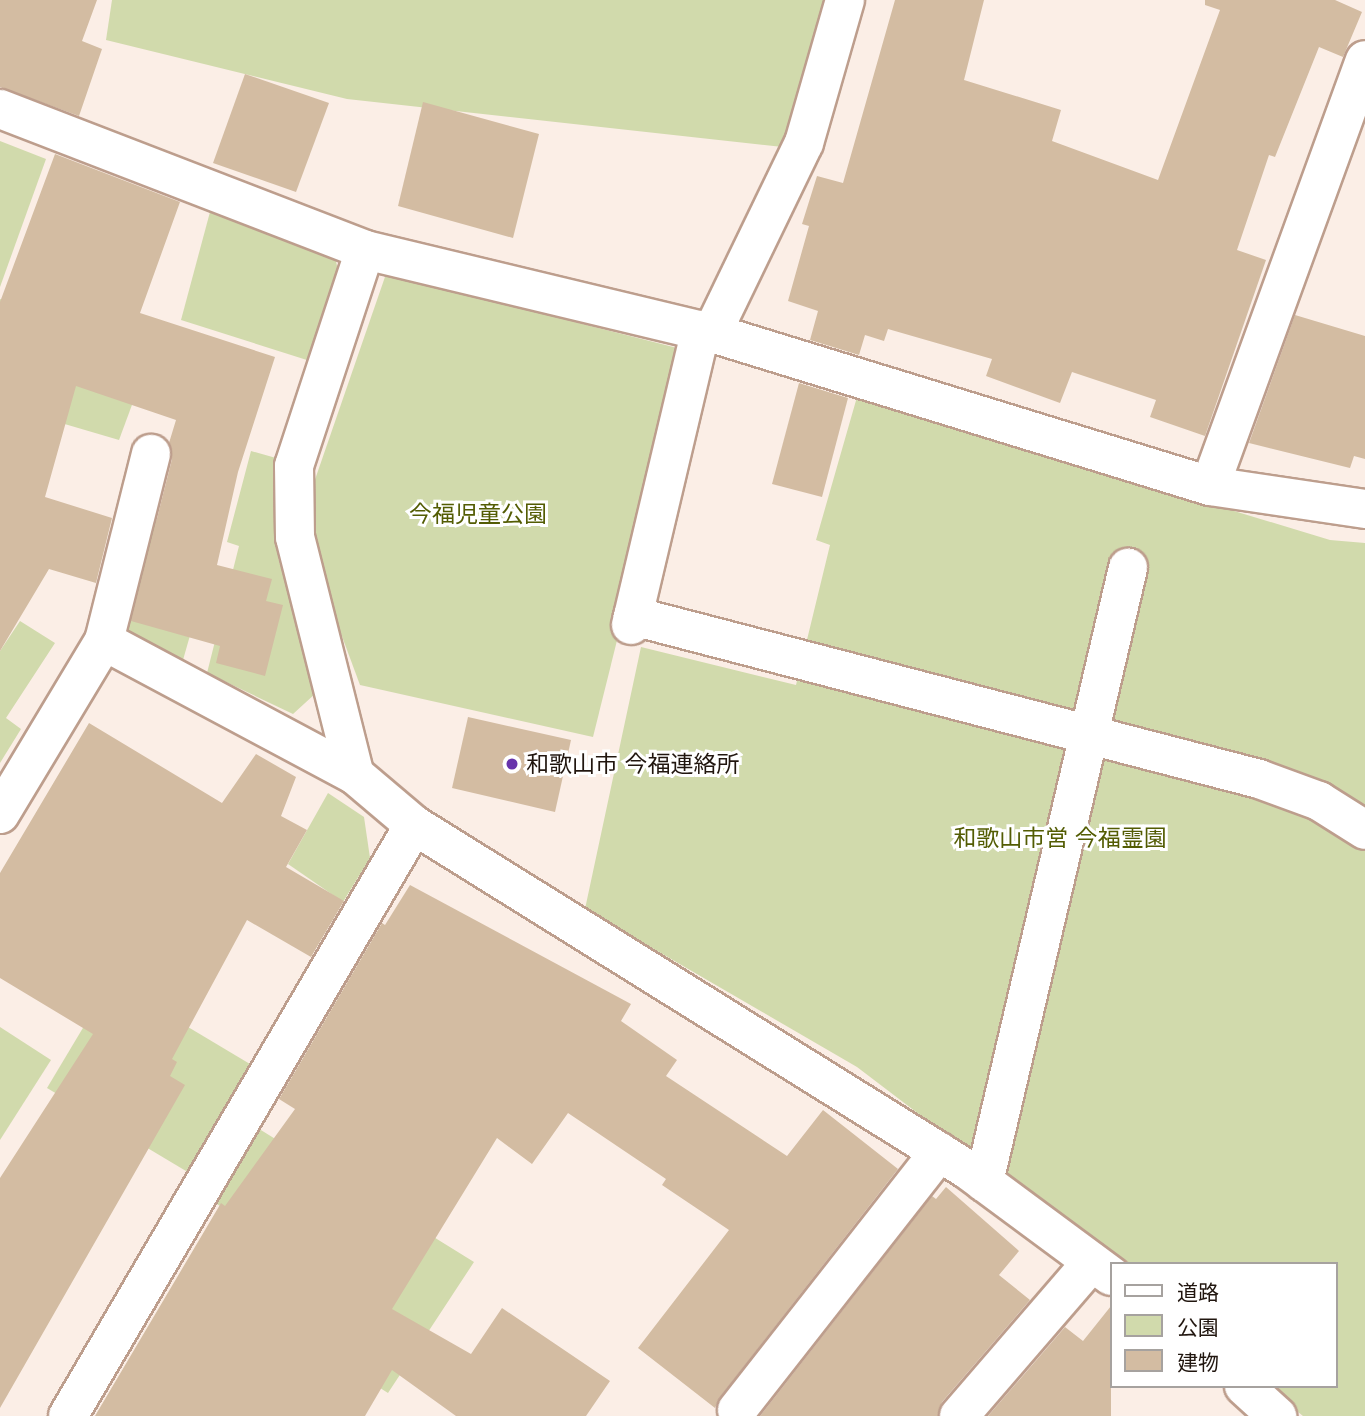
<!DOCTYPE html>
<html>
<head>
<meta charset="utf-8">
<style>
  body { margin:0 }
  #map { position:relative; width:1365px; height:1416px; overflow:hidden; background:#fbeee6; font-family:Helvetica,"Noto Sans JP",sans-serif }
  div>[style] { position:absolute }
  .green>* { inset:0; background:#d1daac }
  .building>* { inset:0; background:#d3bca2 }
  .roads { filter:drop-shadow(2px 0 #bd9e8d) drop-shadow(-2px 0 #bd9e8d) drop-shadow(0 2px #bd9e8d) drop-shadow(0 -2px #bd9e8d) }
  .minor>* { height:38px; margin:-19px; padding:0 19px; transform-origin:19px; border-radius:19px; background:#fff }
  .dots>* { width:19px; height:19px; translate:-50% -50%; box-sizing:border-box; border:4px solid #fff; border-radius:50% }
  span { translate:-50% -50%; white-space:nowrap; text-align:center; line-height:1.15; -webkit-text-stroke:6px #fff; paint-order:stroke }
  .park-label { font-size:23px; color:#535c03 }
  .poi-label { font-size:23px; color:#21160f }
  .left { translate:0 -50%; text-align:left }
  .legend { position:absolute; left:1110px; top:1262px; width:228px; height:126px; box-sizing:border-box; background:#fff; border:2px solid #a6a29f; margin:0; padding:9px 12px; list-style:none; font-size:21px; color:#21160f }
  .legend li { display:flex; align-items:center; gap:14px; height:35px }
  .legend b { width:35px; border:2px solid #a6a29f }
</style>
</head>
<body>
<div id="map">
  <div class="green">
    <i style="clip-path:polygon(112px 0,836px 0,792px 148px,347px 99px,106px 40px)"></i>
    <i style="clip-path:polygon(0 141px,46px 159px,0 287px)"></i>
    <i style="clip-path:polygon(210px 212px,335px 257px,340px 279px,310px 361px,181px 320px)"></i>
    <i style="clip-path:polygon(386px 274px,689px 351px,593px 737px,360px 685px,300px 523px)"></i>
    <i style="clip-path:polygon(0 299px,153px 348px,119px 440px,0 405px)"></i>
    <i style="clip-path:polygon(857px 397px,1330px 540px,1365px 543px,1365px 1416px,1303px 1416px,1266px 1386px,1335px 1386px,1335px 1264px,1116px 1264px,857px 1067px,585px 909px,641px 647px,796px 685px,830px 545px,816px 540px)"></i>
    <i style="clip-path:polygon(251px 451px,283px 460px,278px 557px,316px 693px,293px 714px,207px 673px,239px 546px,227px 542px)"></i>
    <i style="clip-path:polygon(152px 519px,218px 537px,183px 660px,123px 628px)"></i>
    <i style="clip-path:polygon(20px 621px,55px 643px,6px 718px,21px 729px,0 763px,0 651px)"></i>
    <i style="clip-path:polygon(328px 793px,364px 817px,370px 858px,343px 902px,288px 864px)"></i>
    <i style="clip-path:polygon(111px 981px,255px 1067px,191px 1174px,47px 1088px)"></i>
    <i style="clip-path:polygon(0 1027px,51px 1060px,0 1140px)"></i>
    <i style="clip-path:polygon(256px 1127px,474px 1262px,388px 1393px,279px 1324px,312px 1263px,212px 1201px)"></i>
  </div>
  <div class="building">
    <i style="clip-path:polygon(0 0,97px 0,82px 41px,102px 49px,79px 116px,0 87px)"></i>
    <i style="clip-path:polygon(895px 0,984px 0,964px 80px,1061px 110px,1052px 141px,1158px 180px,1220px 10px,1205px 5px,1205px 0,1335px 0,1362px 12px,1343px 57px,1319px 47px,1275px 157px,1269px 155px,1237px 250px,1266px 260px,1205px 436px,1150px 417px,1156px 400px,1072px 372px,1060px 403px,986px 376px,992px 359px,888px 329px,884px 341px,865px 335px,859px 355px,810px 340px,818px 311px,788px 301px,809px 226px,802px 224px,817px 176px,843px 183px)"></i>
    <i style="clip-path:polygon(245px 74px,329px 103px,296px 192px,213px 163px)"></i>
    <i style="clip-path:polygon(423px 102px,539px 134px,513px 238px,398px 206px)"></i>
    <i style="clip-path:polygon(55px 154px,180px 202px,140px 313px,275px 357px,238px 472px,217px 565px,272px 579px,266px 601px,283px 605px,265px 676px,216px 663px,220px 646px,131px 621px,172px 459px,169px 443px,176px 420px,76px 386px,45px 497px,112px 518px,96px 583px,49px 569px,0 651px,0 302px)"></i>
    <i style="clip-path:polygon(1295px 315px,1365px 336px,1365px 459px,1354px 456px,1350px 468px,1249px 443px)"></i>
    <i style="clip-path:polygon(799px 383px,848px 398px,822px 497px,772px 484px)"></i>
    <i style="clip-path:polygon(468px 717px,571px 740px,555px 812px,452px 788px)"></i>
    <i style="clip-path:polygon(89px 723px,222px 803px,256px 754px,296px 777px,281px 816px,307px 830px,286px 867px,344px 901px,311px 957px,247px 920px,172px 1059px,177px 1062px,170px 1076px,185px 1085px,0 1408px,0 1178px,93px 1034px,0 978px,0 873px)"></i>
    <i style="clip-path:polygon(410px 885px,631px 1004px,621px 1021px,677px 1060px,666px 1076px,787px 1156px,823px 1110px,898px 1169px,720px 1397px,715px 1408px,638px 1348px,729px 1230px,662px 1185px,666px 1179px,568px 1113px,532px 1164px,497px 1138px,392px 1309px,471px 1354px,502px 1308px,610px 1381px,586px 1416px,456px 1416px,392px 1370px,365px 1416px,95px 1416px,221px 1203px,225px 1206px,295px 1109px,279px 1099px,382px 923px,385px 925px)"></i>
    <i style="clip-path:polygon(946px 1187px,1019px 1251px,999px 1275px,1030px 1300px,942px 1402px,938px 1416px,760px 1416px,932px 1196px,936px 1199px)"></i>
    <i style="clip-path:polygon(1111px 1306px,1111px 1416px,988px 1416px,1065px 1327px,1083px 1341px)"></i>
  </div>
  <div class="roads">
    <div class="minor">
      <i style="left:0;top:109px;width:391px;rotate:21.1deg"></i>
      <i style="left:365px;top:250px;width:357px;rotate:13.5deg"></i>
      <i style="left:712px;top:333px;width:521px;rotate:17.08deg"></i>
      <i style="left:1210px;top:486px;width:157px;rotate:8.4deg"></i>
      <i style="left:365px;top:250px;width:227px;rotate:108.2deg"></i>
      <i style="left:294px;top:466px;width:71px;rotate:89.2deg"></i>
      <i style="left:295px;top:537px;width:245px;rotate:75.9deg"></i>
      <i style="left:355px;top:775px;width:77px;rotate:40.3deg"></i>
      <i style="left:414px;top:825px;width:653px;rotate:31.91deg"></i>
      <i style="left:968px;top:1170px;width:178px;rotate:36.5deg"></i>
      <i style="left:712px;top:333px;width:211px;rotate:-64.2deg"></i>
      <i style="left:804px;top:143px;width:149px;rotate:-74deg"></i>
      <i style="left:1210px;top:486px;width:453px;rotate:-70deg"></i>
      <i style="left:633px;top:616px;width:647px;rotate:14.59deg"></i>
      <i style="left:1259px;top:779px;width:64px;rotate:20.1deg"></i>
      <i style="left:1319px;top:801px;width:54px;rotate:32.2deg"></i>
      <i style="left:631px;top:625px;width:303px;rotate:-76.7deg"></i>
      <i style="left:104px;top:641px;width:193px;rotate:-75.9deg"></i>
      <i style="left:0;top:814px;width:202px;rotate:-59deg"></i>
      <i style="left:104px;top:641px;width:285px;rotate:28.1deg"></i>
      <i style="left:984px;top:1182px;width:631px;rotate:-76.8deg"></i>
      <i style="left:1244px;top:1386px;width:45px;rotate:42.3deg"></i>
      <i style="left:737px;top:1410px;width:328px;rotate:-51.9deg"></i>
      <i style="left:68px;top:1416px;width:685px;rotate:-59.65deg"></i>
      <i style="left:959px;top:1416px;width:203px;rotate:-49.2deg"></i>
    </div>
  </div>
  <div class="dots">
    <i style="left:512px;top:764px;background:#6733ab"></i>
  </div>
  <div class="park-label">
    <span style="left:478px;top:514px">今福児童公園</span>
    <span style="left:1060px;top:838px">和歌山市営 今福霊園</span>
  </div>
  <div class="poi-label">
    <span class="left" style="left:526px;top:764px">和歌山市 今福連絡所</span>
  </div>
  <ul class="legend">
  <li><b style="height:9px;background:#fff"></b>道路</li>
  <li><b style="height:19px;background:#d1daac"></b>公園</li>
  <li><b style="height:19px;background:#d3bca2"></b>建物</li>
  </ul>
</div>
</body>
</html>
